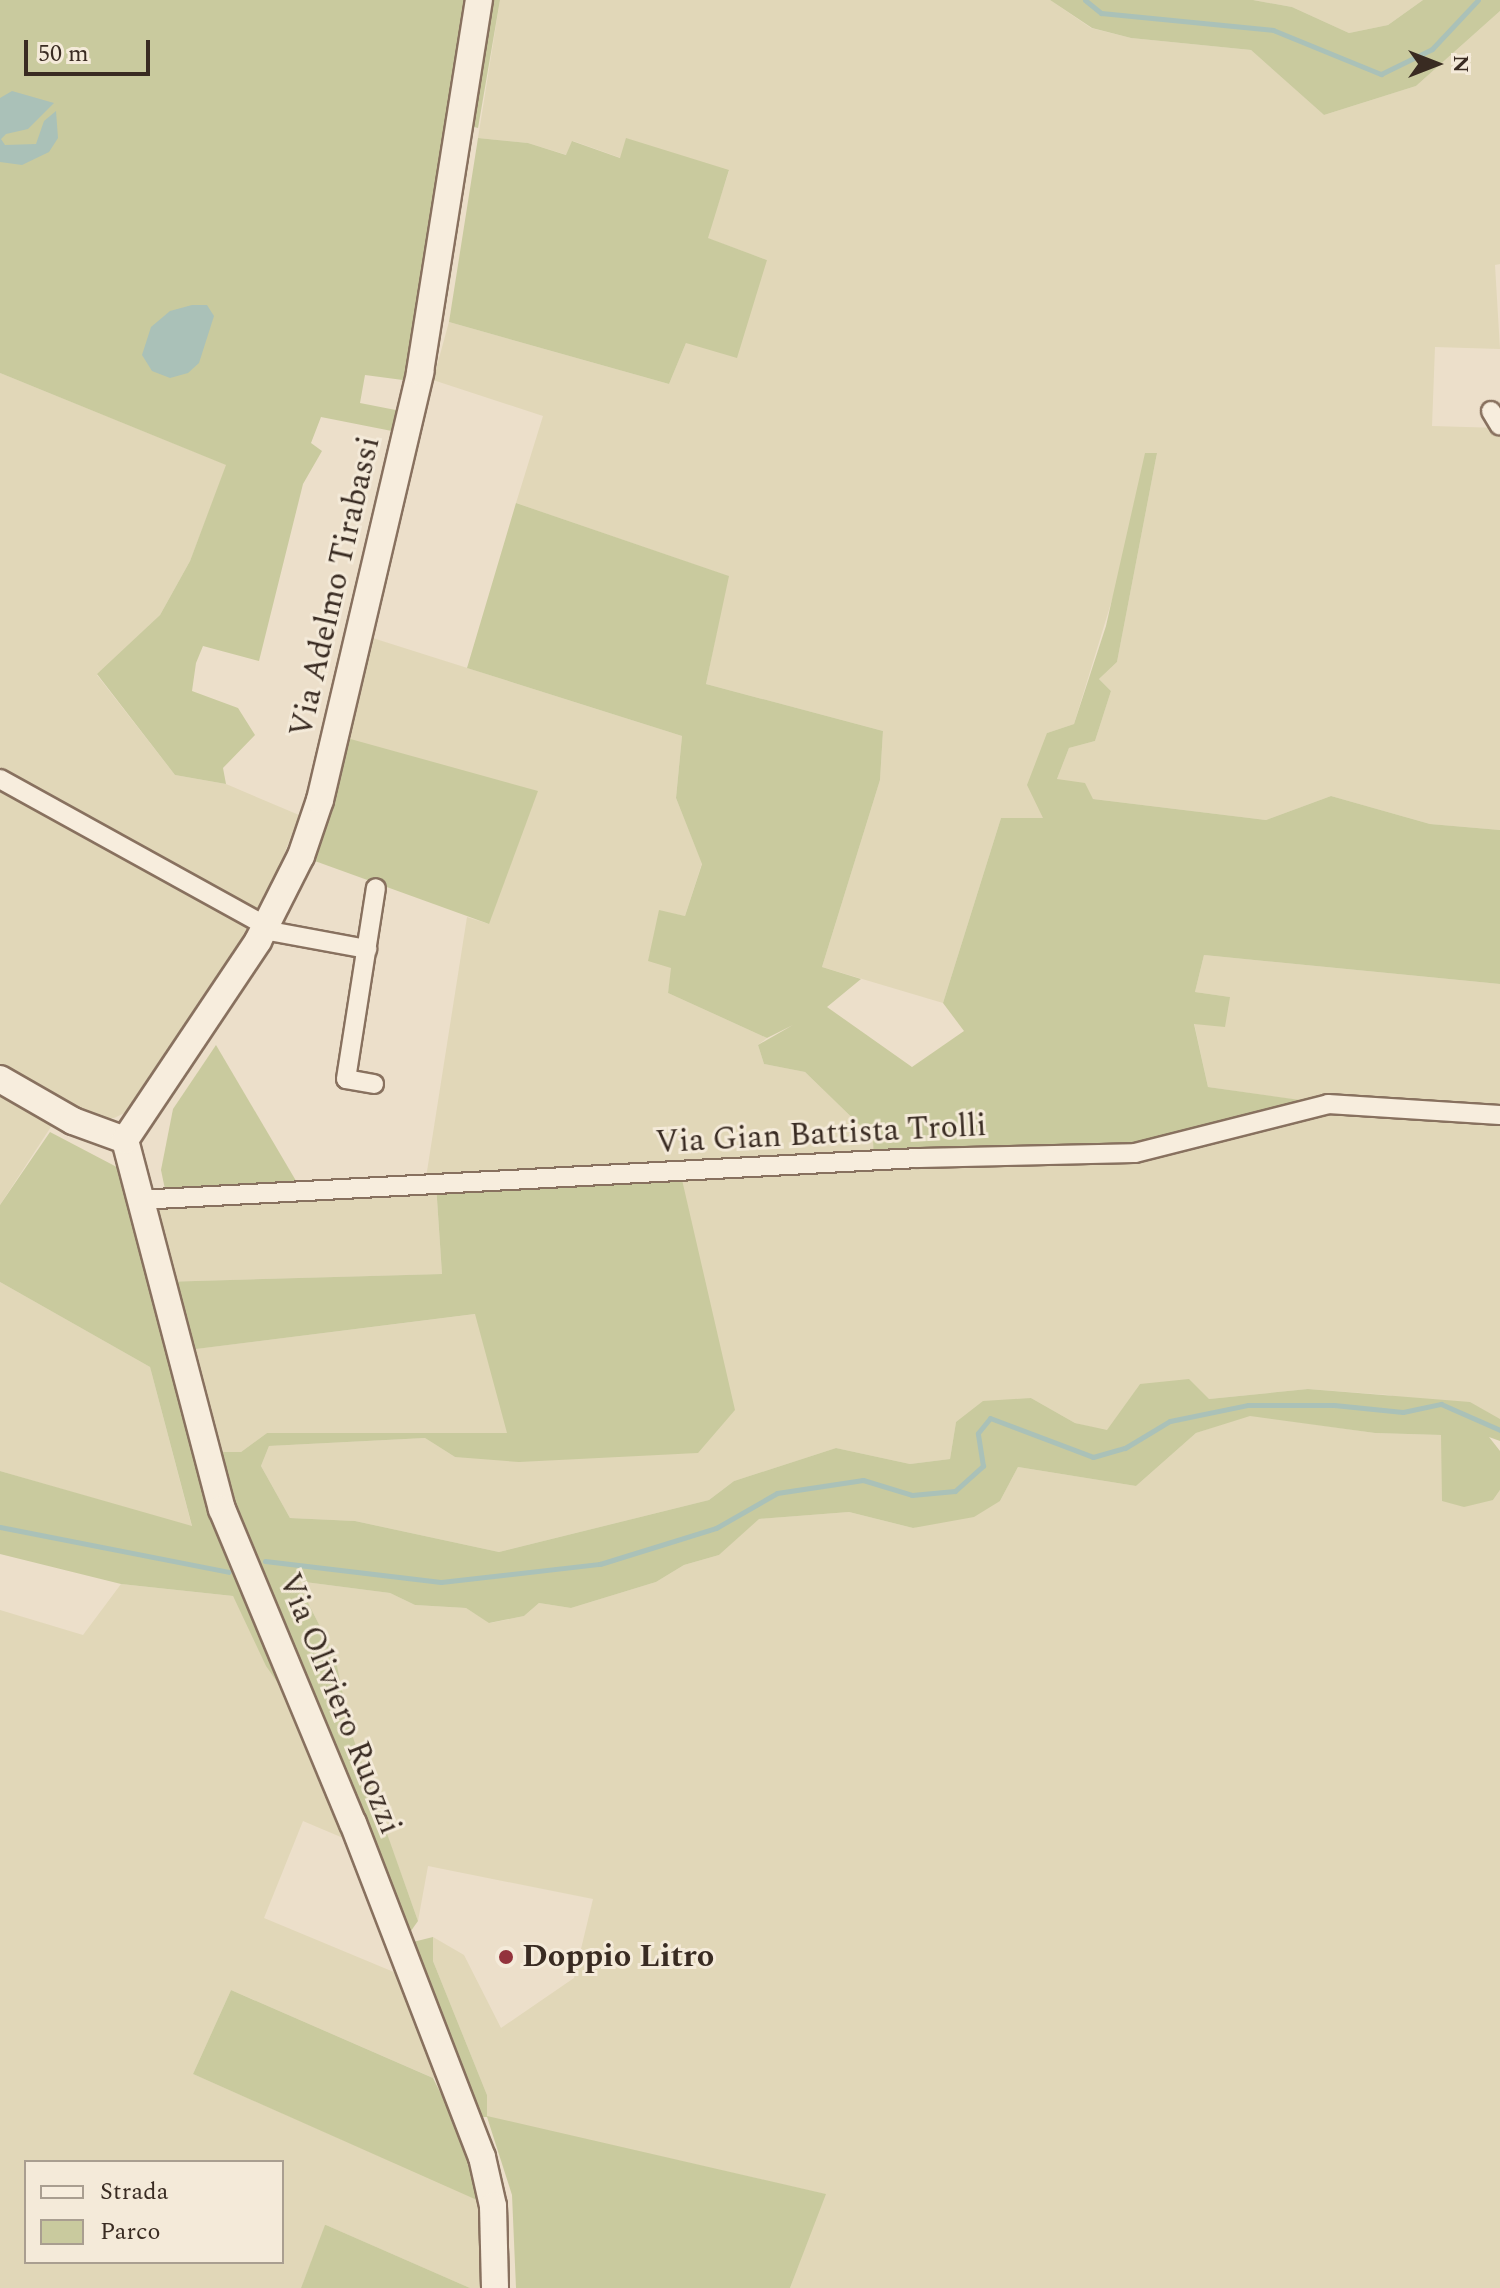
<!DOCTYPE html>
<html>
<head>
<meta charset="utf-8">
<style>
  body { margin:0 }
  #map { position:relative; width:1500px; height:2288px; overflow:hidden; background:#ecdfca; font-family:Spectral,serif }
  div>[style] { position:absolute }
  .farmland>* { inset:0; background:#e1d7b8 }
  .green>* { inset:0; background:#c9ca9e }
  .water>* { inset:0; background:#aac1b8 }
  .stream>* { height:5px; margin:-2.5px; padding:0 2.5px; transform-origin:2.5px; border-radius:2.5px; background:#aac1b8 }
  .roads { filter:drop-shadow(2px 0 #88715f) drop-shadow(-2px 0 #88715f) drop-shadow(0 2px #88715f) drop-shadow(0 -2px #88715f) }
  .street>* { height:18px; margin:-9px; padding:0 9px; transform-origin:9px; border-radius:9px; background:#f7eddd }
  .secondary>* { height:26px; margin:-13px; padding:0 13px; transform-origin:13px; border-radius:13px; background:#f7eddd }
  .dots>* { width:22px; height:22px; translate:-50% -50%; box-sizing:border-box; border:4px solid #f4ead9; border-radius:50% }
  span { translate:-50% -50%; white-space:nowrap; text-align:center; line-height:1.15; -webkit-text-stroke:6px #f4ead9; paint-order:stroke }
  .street-label { font-size:32px; color:#392b22 }
  .poi-label { font-size:32px; color:#392b22; font-weight:700 }
  .left { translate:0 -50%; text-align:left }
  .legend { position:absolute; left:24px; top:2160px; width:260px; height:104px; box-sizing:border-box; background:#f4ead9; border:2px solid #a99e90; margin:0; padding:10px 14px; list-style:none; font-size:24px; color:#392b22 }
  .legend li { display:flex; align-items:center; gap:16px; height:40px }
  .legend b { width:40px; border:2px solid #a99e90 }
  .north { position:absolute; left:1396px; top:24px; width:80px; height:80px; -webkit-text-stroke:6px #f4ead9; paint-order:stroke; rotate:90deg; font-size:22px; font-weight:700; line-height:32px; text-align:center; color:#392b22 }
  .north::after { content:''; display:block; margin:auto; width:28px; height:36px; background:#392b22; clip-path:polygon(50% 0,100% 100%,50% 72%,0 100%) }
  .scale { position:absolute; left:24px; top:40px; width:126px; height:36px; box-sizing:border-box; border:4px solid #392b22; border-top:0; padding-left:10px; font-size:24px; line-height:28px; white-space:nowrap; color:#392b22; -webkit-text-stroke:6px #f4ead9; paint-order:stroke }
</style>
</head>
<body>
<div id="map">
  <div class="farmland">
    <i style="clip-path:polygon(500px 0,1050px 0,1091px 28px,1131px 38px,1251px 50px,1324px 115px,1416px 86px,1500px 11px,1500px 264px,1495px 265px,1500px 349px,1435px 347px,1432px 426px,1500px 428px,1500px 830px,1430px 824px,1331px 796px,1266px 820px,1093px 799px,1057px 779px,1069px 748px,1095px 741px,1111px 691px,1099px 679px,1117px 662px,1157px 453px,1074px 724px,1047px 733px,1043px 818px,1001px 818px,943px 1003px,822px 967px,880px 780px,883px 731px,706px 684px,728px 576px,516px 503px,543px 416px,433px 380px,449px 322px,669px 384px,686px 343px,767px 260px,707px 238px,729px 171px,627px 139px,621px 158px,573px 141px,567px 155px,528px 143px,478px 138px)"></i>
    <i style="clip-path:polygon(1253px 0,1423px 0,1388px 25px,1349px 33px,1292px 7px)"></i>
    <i style="clip-path:polygon(0 373px,227px 465px,190px 561px,160px 615px,97px 675px,175px 775px,226px 784px,299px 815px,262px 913px,131px 1110px,114px 1118px,95px 1119px,0 1065px)"></i>
    <i style="clip-path:polygon(360px 634px,682px 736px,676px 798px,702px 863px,685px 916px,659px 911px,672px 967px,668px 993px,767px 1038px,758px 1045px,764px 1064px,805px 1072px,873px 1138px,1325px 1104px,1208px 1087px,1194px 1023px,1230px 997px,1195px 992px,1204px 955px,1500px 984px,1500px 1419px,1388px 1395px,1308px 1389px,1209px 1399px,1140px 1384px,1107px 1431px,1075px 1423px,1031px 1398px,956px 1422px,950px 1459px,910px 1464px,836px 1448px,734px 1481px,709px 1500px,499px 1552px,355px 1521px,290px 1518px,261px 1466px,269px 1446px,425px 1438px,455px 1457px,698px 1453px,436px 1185px,442px 1274px,161px 1282px,138px 1200px,425px 1184px,467px 917px,489px 924px,336px 735px)"></i>
    <i style="clip-path:polygon(0 1079px,60px 1113px,0 1205px)"></i>
    <i style="clip-path:polygon(0 1282px,150px 1367px,192px 1527px,0 1471px)"></i>
    <i style="clip-path:polygon(476px 1314px,508px 1433px,267px 1433px,241px 1452px,206px 1452px,179px 1351px)"></i>
    <i style="clip-path:polygon(1250px 1415px,1375px 1433px,1441px 1435px,1493px 1500px,1500px 1490px,1500px 2288px,790px 2288px,825px 2194px,487px 2117px,487px 2095px,433px 1961px,433px 1937px,464px 1955px,501px 2028px,574px 1978px,593px 1899px,428px 1866px,418px 1921px,349px 1729px,335px 1656px,297px 1581px,390px 1593px,415px 1605px,466px 1608px,490px 1623px,524px 1616px,539px 1603px,571px 1608px,656px 1582px,684px 1565px,719px 1555px,758px 1519px,849px 1512px,913px 1528px,1000px 1501px,1018px 1467px,1136px 1486px,1196px 1433px)"></i>
    <i style="clip-path:polygon(evenodd,121px 1584px,233px 1596px,362px 1846px,303px 1821px,264px 1918px,413px 1980px,454px 2087px,231px 1990px,193px 2074px,493px 2206px,494px 2288px,470px 2288px,326px 2225px,301px 2288px,0 2288px,0 1610px,83px 1635px,121px 1584px,26px 2162px,282px 2162px,282px 2262px,26px 2262px,26px 2162px)"></i>
  </div>
  <div class="green">
    <i style="clip-path:polygon(0 0,500px 0,478px 128px,462px 124px,418px 382px,365px 375px,360px 403px,411px 413px,407px 434px,321px 417px,311px 443px,322px 451px,303px 484px,259px 661px,203px 646px,196px 663px,192px 691px,238px 708px,255px 735px,223px 768px,226px 784px,175px 775px,97px 674px,160px 615px,190px 561px,226px 465px,0 373px)"></i>
    <i style="clip-path:polygon(1050px 0,1253px 0,1292px 7px,1349px 33px,1388px 25px,1423px 0,1500px 0,1500px 11px,1416px 86px,1324px 115px,1251px 50px,1131px 38px,1092px 28px)"></i>
    <i style="clip-path:polygon(478px 138px,528px 143px,566px 155px,572px 141px,620px 158px,626px 138px,729px 170px,708px 238px,767px 260px,737px 358px,686px 343px,669px 384px,449px 322px)"></i>
    <i style="clip-path:polygon(1145px 453px,1157px 453px,1117px 662px,1099px 679px,1111px 691px,1095px 741px,1069px 748px,1057px 779px,1085px 783px,1093px 799px,1266px 820px,1331px 796px,1430px 824px,1500px 830px,1500px 984px,1204px 955px,1195px 992px,1230px 997px,1225px 1027px,1194px 1024px,1208px 1087px,1328px 1104px,1135px 1153px,874px 1161px,873px 1138px,805px 1072px,764px 1064px,758px 1045px,793px 1025px,767px 1038px,668px 993px,671px 968px,648px 961px,659px 910px,685px 916px,702px 864px,676px 798px,682px 736px,467px 668px,516px 503px,729px 576px,706px 684px,883px 731px,880px 780px,822px 967px,861px 979px,827px 1007px,912px 1067px,964px 1031px,943px 1003px,1001px 818px,1043px 818px,1027px 785px,1047px 733px,1074px 724px,1106px 626px)"></i>
    <i style="clip-path:polygon(336px 735px,538px 791px,489px 924px,301px 856px)"></i>
    <i style="clip-path:polygon(216px 1045px,302px 1191px,167px 1199px,161px 1170px,173px 1109px)"></i>
    <i style="clip-path:polygon(evenodd,50px 1132px,132px 1175px,161px 1282px,442px 1274px,436px 1184px,680px 1171px,735px 1410px,698px 1453px,519px 1462px,455px 1457px,425px 1438px,269px 1446px,261px 1466px,290px 1518px,355px 1521px,499px 1552px,709px 1500px,734px 1481px,836px 1448px,910px 1464px,950px 1459px,956px 1422px,983px 1401px,1031px 1398px,1075px 1423px,1107px 1430px,1140px 1384px,1189px 1379px,1209px 1399px,1308px 1389px,1470px 1402px,1500px 1419px,1500px 1441px,1489px 1437px,1500px 1451px,1500px 1490px,1493px 1500px,1464px 1507px,1442px 1501px,1441px 1435px,1375px 1433px,1250px 1416px,1196px 1433px,1136px 1486px,1018px 1467px,1000px 1501px,974px 1517px,913px 1528px,849px 1512px,759px 1519px,719px 1555px,684px 1565px,656px 1582px,571px 1608px,539px 1603px,524px 1616px,489px 1623px,466px 1608px,415px 1605px,390px 1593px,297px 1581px,335px 1656px,350px 1729px,418px 1921px,401px 1945px,433px 1937px,433px 1961px,487px 2095px,487px 2116px,826px 2194px,790px 2288px,516px 2288px,512px 2195px,487px 2117px,466px 2117px,314px 1735px,266px 1666px,233px 1596px,121px 1584px,0 1554px,0 1471px,192px 1526px,150px 1367px,0 1282px,0 1205px,50px 1132px,475px 1314px,507px 1433px,267px 1433px,241px 1452px,207px 1452px,180px 1351px,475px 1314px)"></i>
    <i style="clip-path:polygon(231px 1990px,433px 2078px,462px 2136px,477px 2200px,193px 2074px)"></i>
    <i style="clip-path:polygon(325px 2225px,326px 2225px,470px 2288px,301px 2288px)"></i>
  </div>
  <div class="water">
    <i style="clip-path:polygon(12px 91px,54px 103px,28px 129px,6px 134px,1px 139px,5px 145px,36px 144px,44px 121px,56px 111px,58px 138px,49px 152px,22px 165px,0 162px,0 98px)"></i>
    <i style="clip-path:polygon(192px 305px,207px 305px,214px 316px,199px 363px,188px 373px,170px 378px,152px 371px,142px 355px,151px 327px,170px 311px)"></i>
  </div>
  <div class="stream">
    <i style="left:1085px;top:0;width:21px;rotate:39deg"></i>
    <i style="left:1101px;top:13px;width:173px;rotate:5.6deg"></i>
    <i style="left:1273px;top:30px;width:117px;rotate:22.2deg"></i>
    <i style="left:1381px;top:74px;width:57px;rotate:-26.1deg"></i>
    <i style="left:1432px;top:49px;width:67px;rotate:-46.8deg"></i>
    <i style="left:0;top:1527px;width:233px;rotate:11.1deg"></i>
    <i style="left:265px;top:1561px;width:177px;rotate:6.8deg"></i>
    <i style="left:441px;top:1582px;width:160px;rotate:-6.5deg"></i>
    <i style="left:600px;top:1564px;width:121px;rotate:-17.2deg"></i>
    <i style="left:716px;top:1528px;width:70px;rotate:-29.8deg"></i>
    <i style="left:777px;top:1493px;width:87px;rotate:-8.6deg"></i>
    <i style="left:863px;top:1480px;width:51px;rotate:17deg"></i>
    <i style="left:912px;top:1495px;width:43px;rotate:-5.3deg"></i>
    <i style="left:955px;top:1491px;width:38px;rotate:-42deg"></i>
    <i style="left:983px;top:1466px;width:33px;rotate:-99deg"></i>
    <i style="left:978px;top:1433px;width:19px;rotate:-51deg"></i>
    <i style="left:990px;top:1418px;width:110px;rotate:20.7deg"></i>
    <i style="left:1093px;top:1457px;width:33px;rotate:-16deg"></i>
    <i style="left:1125px;top:1448px;width:52px;rotate:-31deg"></i>
    <i style="left:1170px;top:1421px;width:80px;rotate:-11.6deg"></i>
    <i style="left:1248px;top:1405px;width:86px"></i>
    <i style="left:1334px;top:1405px;width:69px;rotate:5.8deg"></i>
    <i style="left:1403px;top:1412px;width:39px;rotate:-12deg"></i>
    <i style="left:1441px;top:1404px;width:64px;rotate:23.8deg"></i>
  </div>
  <div class="roads">
    <div class="street">
      <i style="left:1491px;top:411px;width:17px;rotate:59deg"></i>
      <i style="left:0;top:779px;width:304px;rotate:28.9deg"></i>
      <i style="left:264px;top:930px;width:105px;rotate:10.5deg"></i>
      <i style="left:374px;top:1084px;width:28px;rotate:-170deg"></i>
      <i style="left:346px;top:1079px;width:193px;rotate:-81.1deg"></i>
      <i style="left:138px;top:1200px;width:781px;rotate:-3.08deg"></i>
      <i style="left:918px;top:1158px;width:217px;rotate:-1.3deg"></i>
      <i style="left:1135px;top:1153px;width:199px;rotate:-14.2deg"></i>
      <i style="left:1328px;top:1104px;width:172px;rotate:3.7deg"></i>
    </div>
    <div class="secondary">
      <i style="left:0;top:1079px;width:84px;rotate:29.9deg"></i>
      <i style="left:73px;top:1121px;width:55px;rotate:20.1deg"></i>
      <i style="left:125px;top:1140px;width:382px;rotate:75.3deg"></i>
      <i style="left:222px;top:1509px;width:340px;rotate:67.4deg"></i>
      <i style="left:353px;top:1823px;width:358px;rotate:68.9deg"></i>
      <i style="left:482px;top:2157px;width:50px;rotate:77.3deg"></i>
      <i style="left:493px;top:2206px;width:82px;rotate:88.6deg"></i>
      <i style="left:125px;top:1140px;width:239px;rotate:-56.2deg"></i>
      <i style="left:258px;top:941px;width:95px;rotate:-63.2deg"></i>
      <i style="left:301px;top:856px;width:59px;rotate:-71.3deg"></i>
      <i style="left:320px;top:800px;width:440px;rotate:-76.8deg"></i>
      <i style="left:420px;top:372px;width:377px;rotate:-81deg"></i>
    </div>
  </div>
  <div class="dots">
    <i style="left:506px;top:1957px;background:#93333c"></i>
  </div>
  <div class="street-label">
    <span style="left:336px;top:587px;rotate:-77deg">Via Adelmo Tirabassi</span>
    <span style="left:821px;top:1135px;rotate:-3deg">Via Gian Battista Trolli</span>
    <span style="left:339px;top:1704px;rotate:68deg">Via Oliviero Ruozzi</span>
  </div>
  <div class="poi-label">
    <span class="left" style="left:522px;top:1957px">Doppio Litro</span>
  </div>
  <ul class="legend">
  <li><b style="height:10px;background:#f7eddd"></b>Strada</li>
  <li><b style="height:22px;background:#c9ca9e"></b>Parco</li>
  </ul>
  <div class="north">N</div>
  <div class="scale">50 m</div>
</div>
</body>
</html>
